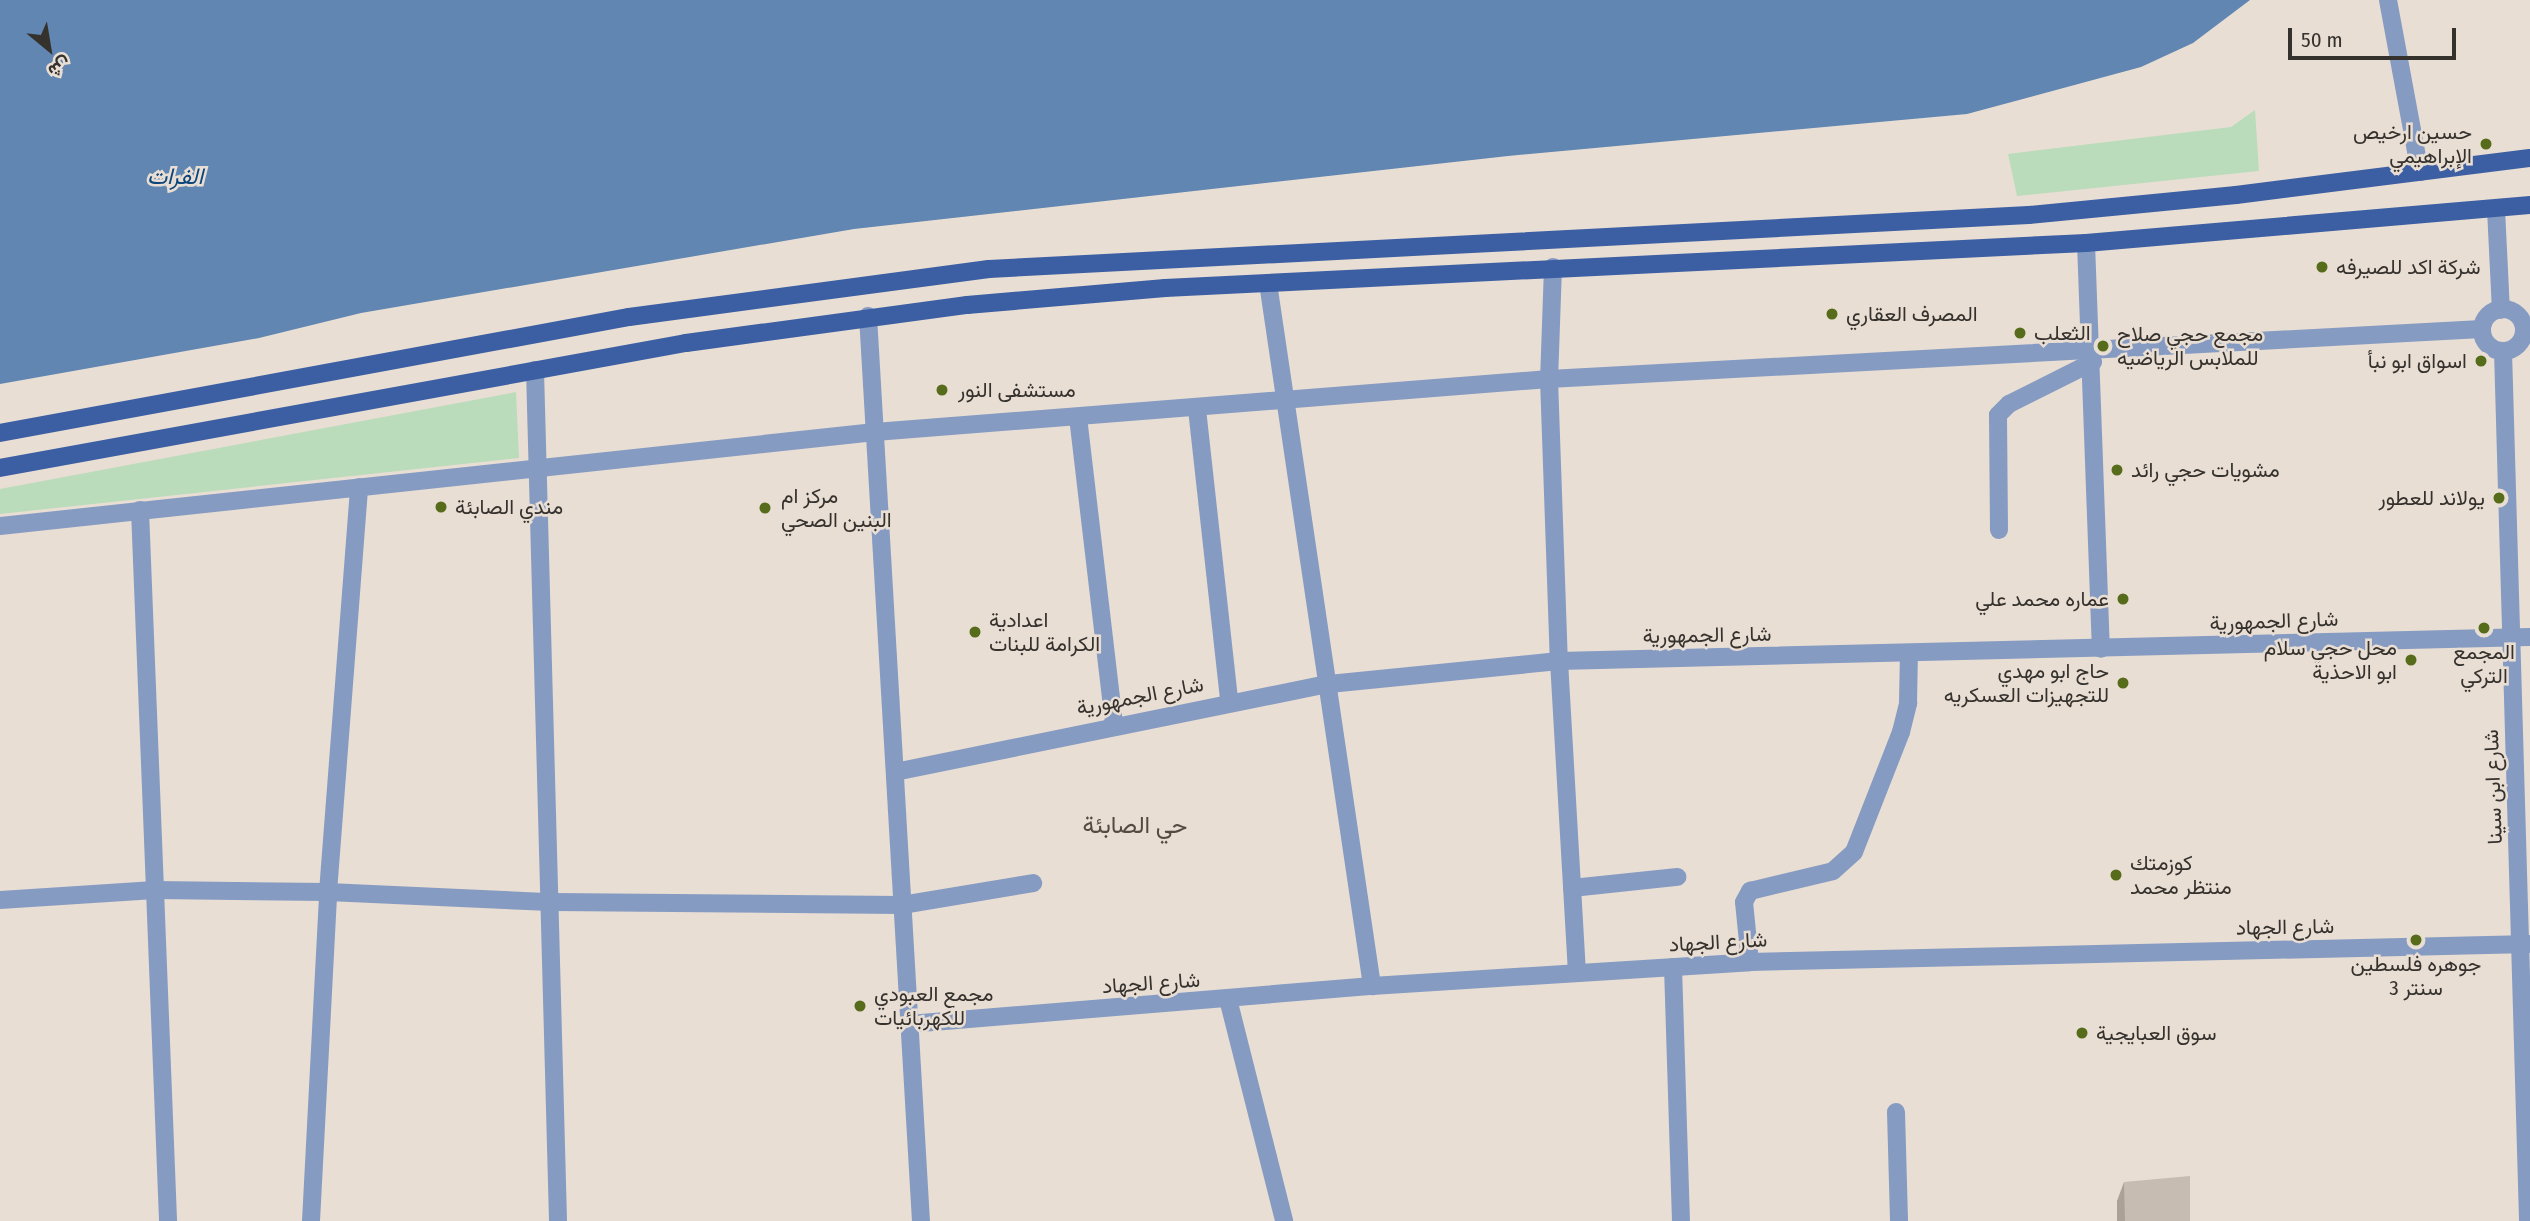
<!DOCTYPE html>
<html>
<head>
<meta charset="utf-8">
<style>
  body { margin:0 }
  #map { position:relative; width:2530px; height:1221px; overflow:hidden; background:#e9ded4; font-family:"Fira Sans Condensed",Vazirmatn,sans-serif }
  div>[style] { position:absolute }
  .green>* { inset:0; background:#badcbb }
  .water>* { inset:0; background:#6086b1 }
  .minor>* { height:18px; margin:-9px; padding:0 9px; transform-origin:9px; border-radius:9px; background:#869bc2 }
  .minor>.ring { margin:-9px; padding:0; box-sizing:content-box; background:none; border:18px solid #869bc2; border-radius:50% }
  .major>* { height:18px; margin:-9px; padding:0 9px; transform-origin:9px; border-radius:9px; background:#3c5fa3 }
  .wall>* { inset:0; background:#aaa299 }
  .building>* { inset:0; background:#c6bcb2 }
  .dots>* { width:19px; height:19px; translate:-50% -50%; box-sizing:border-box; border:4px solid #e9ded4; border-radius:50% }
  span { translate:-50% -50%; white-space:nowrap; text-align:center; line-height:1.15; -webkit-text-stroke:5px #e9ded4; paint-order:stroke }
  .poi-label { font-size:21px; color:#35312d }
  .right { translate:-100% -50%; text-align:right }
  .left { translate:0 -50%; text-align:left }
  .street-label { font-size:21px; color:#35312d }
  .water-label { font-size:23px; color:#0b477d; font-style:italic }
  .quarter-label { font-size:24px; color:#534a42 }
  .north { position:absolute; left:14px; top:14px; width:70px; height:70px; -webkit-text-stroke:5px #e9ded4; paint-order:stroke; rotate:150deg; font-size:19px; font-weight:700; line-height:28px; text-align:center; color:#35312d }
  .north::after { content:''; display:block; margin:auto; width:24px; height:32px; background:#35312d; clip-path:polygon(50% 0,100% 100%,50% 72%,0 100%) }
  .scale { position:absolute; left:2288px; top:28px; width:168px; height:32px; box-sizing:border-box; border:4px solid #35312d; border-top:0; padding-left:9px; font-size:21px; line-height:24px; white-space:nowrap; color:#35312d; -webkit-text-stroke:5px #e9ded4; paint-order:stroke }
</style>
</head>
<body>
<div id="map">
  <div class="green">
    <i style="clip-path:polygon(2255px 110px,2259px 171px,2017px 196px,2008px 154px,2231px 127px)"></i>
    <i style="clip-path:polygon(516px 392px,519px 458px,0 514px,0 489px)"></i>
  </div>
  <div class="water">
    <i style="clip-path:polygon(0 0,2250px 0,2193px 43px,2141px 67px,1967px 114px,1508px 156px,854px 229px,361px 313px,259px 338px,0 384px)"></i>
  </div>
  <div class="minor">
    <i style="left:2388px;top:0;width:175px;rotate:79.5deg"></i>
    <i style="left:2496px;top:209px;width:101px;rotate:87.2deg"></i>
    <i style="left:2086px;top:243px;width:406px;rotate:87.9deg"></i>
    <i style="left:1553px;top:267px;width:112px;rotate:92deg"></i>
    <i style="left:1549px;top:379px;width:282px;rotate:88deg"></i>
    <i style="left:1559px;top:661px;width:312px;rotate:86.7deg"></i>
    <i style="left:1268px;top:283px;width:711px;rotate:81.58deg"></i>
    <i class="ring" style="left:2482px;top:309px;width:24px;height:24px"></i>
    <i style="left:868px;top:316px;width:907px;rotate:86.65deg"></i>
    <i style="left:2503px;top:351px;width:870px;rotate:88.35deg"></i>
    <i style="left:535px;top:370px;width:851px;rotate:88.45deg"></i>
    <i style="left:1197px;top:409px;width:294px;rotate:83.7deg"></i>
    <i style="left:1078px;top:417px;width:309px;rotate:83.3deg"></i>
    <i style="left:140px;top:510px;width:712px;rotate:87.74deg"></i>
    <i style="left:0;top:526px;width:880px;rotate:-6.13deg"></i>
    <i style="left:875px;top:432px;width:676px;rotate:-4.5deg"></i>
    <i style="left:1549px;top:379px;width:934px;rotate:-3.07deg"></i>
    <i style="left:1999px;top:530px;width:115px;rotate:-90.5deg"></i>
    <i style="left:1998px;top:415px;width:16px;rotate:-45deg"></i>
    <i style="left:2009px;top:404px;width:94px;rotate:-26.6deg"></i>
    <i style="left:895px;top:772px;width:443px;rotate:-11.5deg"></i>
    <i style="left:1329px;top:684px;width:231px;rotate:-5.7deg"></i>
    <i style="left:1559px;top:661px;width:971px;rotate:-1.42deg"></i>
    <i style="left:1572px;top:888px;width:106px;rotate:-6deg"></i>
    <i style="left:0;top:900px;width:155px;rotate:-3.7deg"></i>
    <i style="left:155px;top:890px;width:173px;rotate:0.7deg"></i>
    <i style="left:328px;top:892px;width:223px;rotate:2.6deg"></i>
    <i style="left:551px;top:902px;width:351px;rotate:0.5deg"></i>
    <i style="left:902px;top:905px;width:133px;rotate:-9.5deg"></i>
    <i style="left:1750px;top:962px;width:60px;rotate:-95.7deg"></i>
    <i style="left:1744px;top:902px;width:13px;rotate:-61deg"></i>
    <i style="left:1750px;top:891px;width:85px;rotate:-13.5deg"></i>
    <i style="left:1833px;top:871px;width:28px;rotate:-42deg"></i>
    <i style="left:1854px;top:852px;width:129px;rotate:-68.6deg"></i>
    <i style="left:1901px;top:732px;width:30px;rotate:-76deg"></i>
    <i style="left:1908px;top:703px;width:50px;rotate:-88.9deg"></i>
    <i style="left:1673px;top:967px;width:254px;rotate:88.2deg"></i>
    <i style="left:1228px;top:999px;width:229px;rotate:75.8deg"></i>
    <i style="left:909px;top:1024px;width:465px;rotate:-4.7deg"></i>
    <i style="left:1372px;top:986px;width:379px;rotate:-3.6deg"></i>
    <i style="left:1750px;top:962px;width:780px;rotate:-1.32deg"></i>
    <i style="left:1896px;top:1112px;width:109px;rotate:88.4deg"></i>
    <i style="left:311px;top:1221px;width:329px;rotate:-87deg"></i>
    <i style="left:328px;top:892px;width:406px;rotate:-85.6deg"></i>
  </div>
  <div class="major">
    <i style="left:0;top:433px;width:640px;rotate:-10.45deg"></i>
    <i style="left:629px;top:317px;width:363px;rotate:-7.6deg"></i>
    <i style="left:989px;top:269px;width:1041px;rotate:-2.97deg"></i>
    <i style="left:2029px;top:215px;width:208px;rotate:-5.5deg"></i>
    <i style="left:2236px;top:195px;width:296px;rotate:-7.2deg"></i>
    <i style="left:0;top:468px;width:697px;rotate:-10.33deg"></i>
    <i style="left:686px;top:343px;width:284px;rotate:-7.7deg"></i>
    <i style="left:967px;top:305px;width:199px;rotate:-4.9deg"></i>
    <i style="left:1165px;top:288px;width:922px;rotate:-2.8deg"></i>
    <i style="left:2086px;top:243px;width:446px;rotate:-4.9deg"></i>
  </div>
  <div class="wall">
    <i style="clip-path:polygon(2124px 1182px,2190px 1221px,2117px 1221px,2117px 1201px)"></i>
  </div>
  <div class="building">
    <i style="clip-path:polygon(2190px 1176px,2190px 1221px,2125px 1221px,2124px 1182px)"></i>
  </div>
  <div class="dots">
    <i style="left:2486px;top:144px;background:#576c1a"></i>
    <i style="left:2322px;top:267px;background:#576c1a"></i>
    <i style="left:1832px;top:314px;background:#576c1a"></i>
    <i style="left:2020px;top:333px;background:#576c1a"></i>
    <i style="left:2103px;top:346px;background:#576c1a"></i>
    <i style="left:2481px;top:361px;background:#576c1a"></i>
    <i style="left:942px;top:390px;background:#576c1a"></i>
    <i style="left:2117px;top:470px;background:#576c1a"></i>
    <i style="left:2499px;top:498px;background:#576c1a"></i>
    <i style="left:441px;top:507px;background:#576c1a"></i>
    <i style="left:765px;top:508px;background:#576c1a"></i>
    <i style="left:2123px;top:599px;background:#576c1a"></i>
    <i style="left:2484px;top:628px;background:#576c1a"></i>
    <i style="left:975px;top:632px;background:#576c1a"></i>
    <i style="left:2411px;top:660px;background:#576c1a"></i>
    <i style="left:2123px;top:683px;background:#576c1a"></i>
    <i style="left:2116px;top:875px;background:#576c1a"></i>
    <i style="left:2416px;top:940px;background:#576c1a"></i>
    <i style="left:860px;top:1006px;background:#576c1a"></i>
    <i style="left:2082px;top:1033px;background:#576c1a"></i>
  </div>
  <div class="poi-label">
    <span class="right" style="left:2472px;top:144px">حسين ارخيص<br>الإبراهيمي</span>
    <span class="left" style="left:2336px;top:267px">شركة اكد للصيرفه</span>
    <span class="left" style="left:1846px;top:314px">المصرف العقاري</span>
    <span class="left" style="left:2034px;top:333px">الثعلب</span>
    <span class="left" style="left:2117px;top:346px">مجمع حجي صلاح<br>للملابس الرياضيه</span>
    <span class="right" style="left:2467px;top:361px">اسواق ابو نبأ</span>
    <span class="left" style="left:958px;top:390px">مستشفى النور</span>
    <span class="left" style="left:2131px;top:470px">مشويات حجي رائد</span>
    <span class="left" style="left:781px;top:508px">مركز ام<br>البنين الصحي</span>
    <span class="right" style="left:2485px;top:498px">يولاند للعطور</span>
    <span class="left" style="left:455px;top:507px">مندي الصابئة</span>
    <span class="right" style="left:2109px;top:599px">عماره محمد علي</span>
    <span class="left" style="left:989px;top:632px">اعدادية<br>الكرامة للبنات</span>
    <span class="right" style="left:2397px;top:660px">محل حجي سلام<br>ابو الاحذية</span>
    <span style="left:2484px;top:664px">المجمع<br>التركي</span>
    <span class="right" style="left:2109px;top:683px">حاج ابو مهدي<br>للتجهيزات العسكريه</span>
    <span class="left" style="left:2130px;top:875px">كوزمتك<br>منتظر محمد</span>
    <span style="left:2416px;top:976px">جوهره فلسطين<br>سنتر 3</span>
    <span class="left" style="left:874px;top:1006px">مجمع العبودي<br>للكهربائيات</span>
    <span class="left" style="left:2096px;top:1033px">سوق العبايجية</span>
  </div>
  <div class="street-label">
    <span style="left:2274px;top:621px;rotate:-2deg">شارع الجمهورية</span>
    <span style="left:1707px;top:635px;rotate:-1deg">شارع الجمهورية</span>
    <span style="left:1140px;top:696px;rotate:-11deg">شارع الجمهورية</span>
    <span style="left:2493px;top:787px;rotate:-92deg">شارع ابن سينا</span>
    <span style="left:2285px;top:927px;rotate:-1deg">شارع الجهاد</span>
    <span style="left:1718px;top:942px;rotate:-3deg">شارع الجهاد</span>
    <span style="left:1151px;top:983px;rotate:-4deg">شارع الجهاد</span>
  </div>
  <div class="water-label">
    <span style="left:175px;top:176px">الفرات</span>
  </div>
  <div class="quarter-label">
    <span style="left:1135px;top:826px">حي الصابئة</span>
  </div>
  <div class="north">ش</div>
  <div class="scale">50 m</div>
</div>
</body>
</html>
